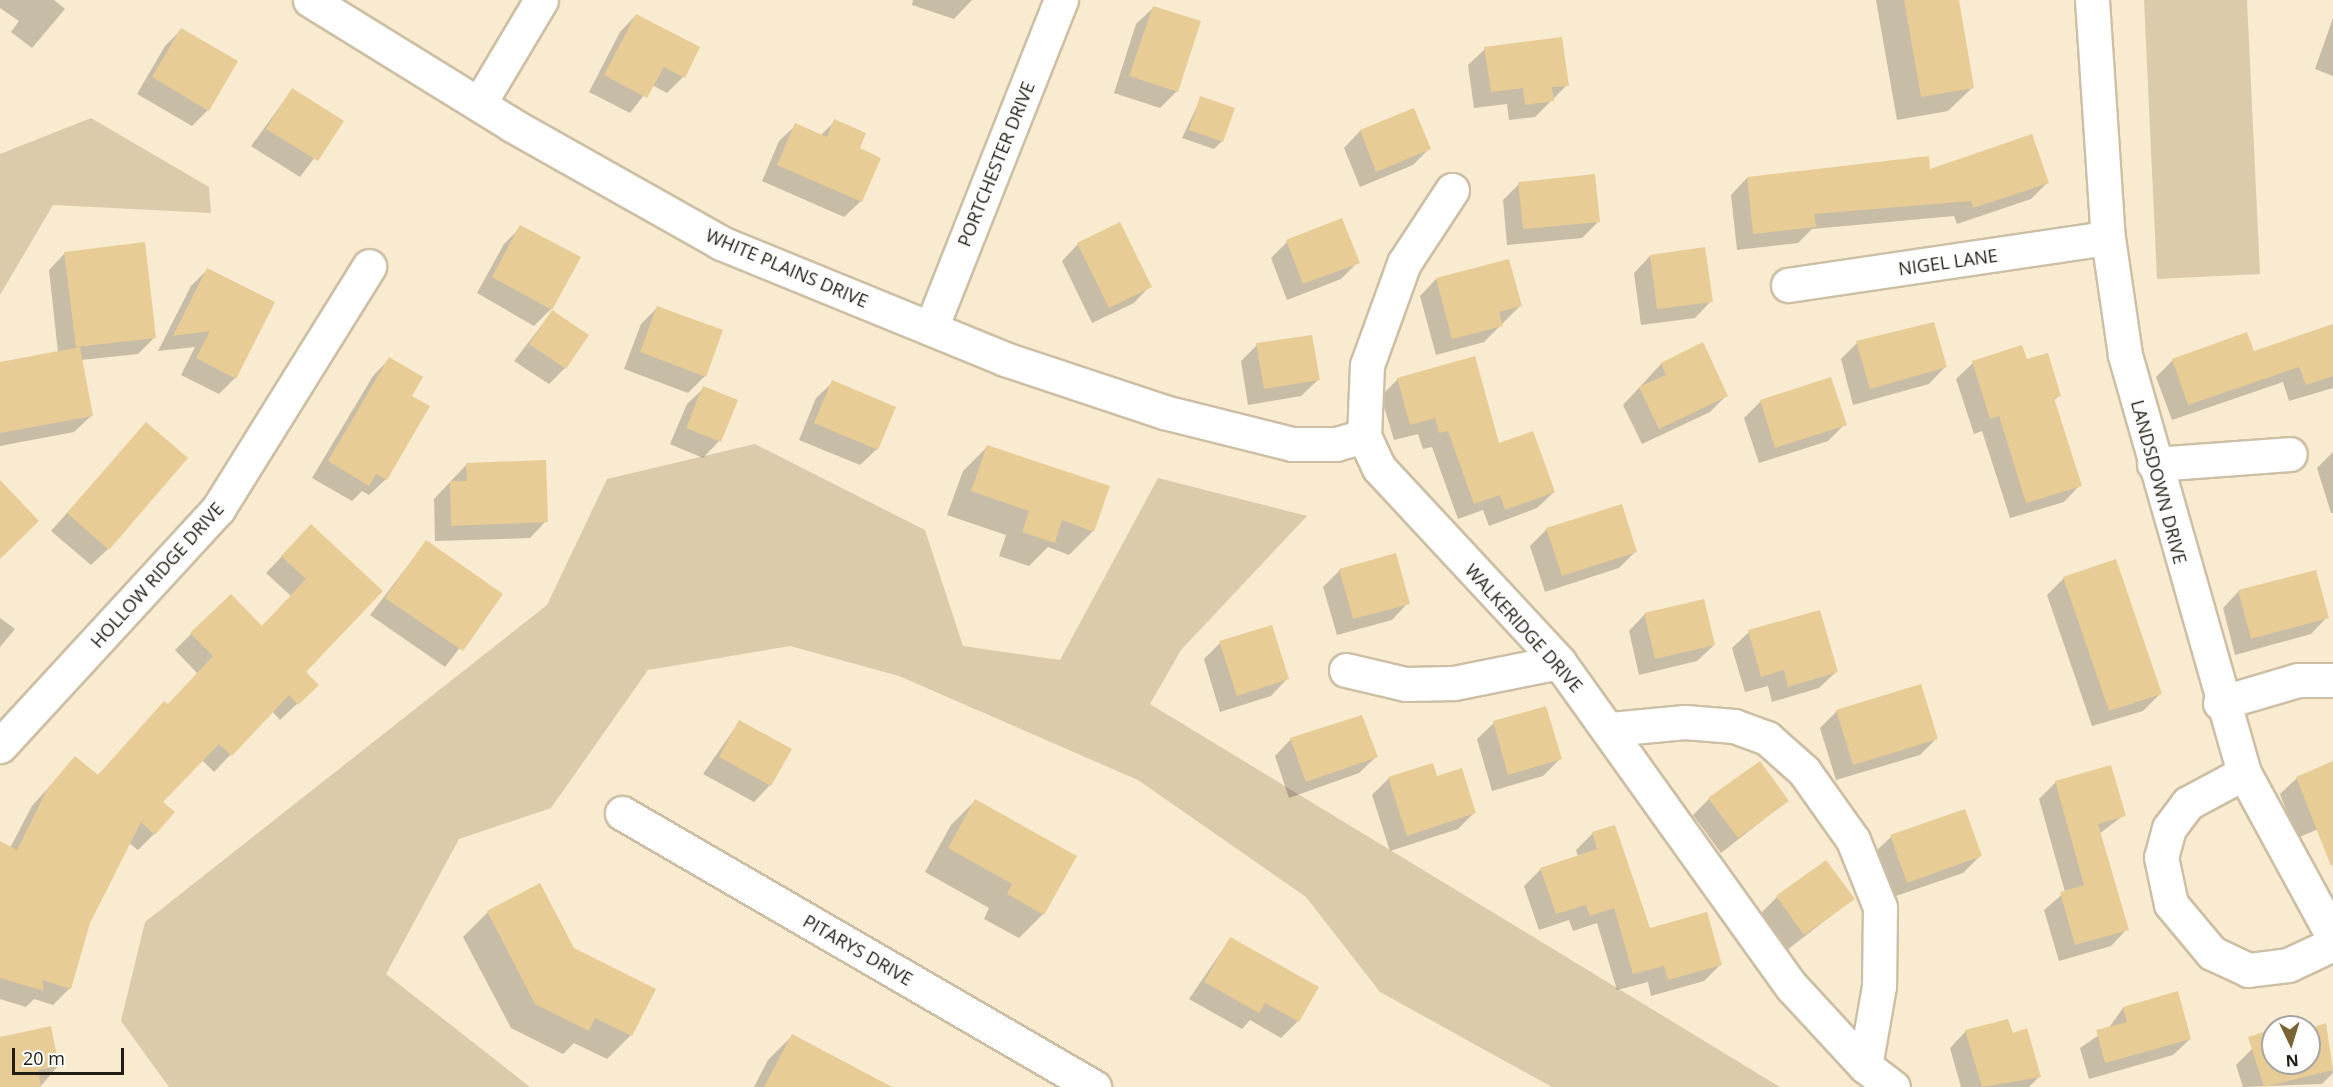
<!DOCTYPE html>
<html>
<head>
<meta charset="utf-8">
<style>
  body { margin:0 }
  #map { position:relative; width:2333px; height:1087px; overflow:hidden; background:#f9ebd0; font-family:"Open Sans",sans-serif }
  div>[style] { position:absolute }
  .green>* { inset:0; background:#dccbaa }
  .shadow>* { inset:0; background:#0003 }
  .building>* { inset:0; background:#e7cc96 }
  .roads { filter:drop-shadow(2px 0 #ccbfa5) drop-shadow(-2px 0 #ccbfa5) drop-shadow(0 2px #ccbfa5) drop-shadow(0 -2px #ccbfa5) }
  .minor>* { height:33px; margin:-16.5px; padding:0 16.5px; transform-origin:16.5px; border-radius:16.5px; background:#fff }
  span { translate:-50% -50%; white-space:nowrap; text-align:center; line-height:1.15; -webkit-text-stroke:4.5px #fff; paint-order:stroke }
  .street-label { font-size:18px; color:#221d14 }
  .north { position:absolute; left:2261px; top:1015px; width:60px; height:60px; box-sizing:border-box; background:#fff; border:2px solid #a7a5a1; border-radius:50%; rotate:176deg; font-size:16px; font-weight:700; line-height:24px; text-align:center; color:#221d14 }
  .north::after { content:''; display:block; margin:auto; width:21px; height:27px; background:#7b6434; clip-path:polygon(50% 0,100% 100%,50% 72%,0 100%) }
  .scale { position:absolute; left:12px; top:1048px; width:112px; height:27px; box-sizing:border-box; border:3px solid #221d14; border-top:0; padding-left:8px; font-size:18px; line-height:21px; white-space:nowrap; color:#221d14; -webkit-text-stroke:4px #fff; paint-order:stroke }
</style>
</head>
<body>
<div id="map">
  <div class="green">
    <i style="clip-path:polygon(2144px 0,2247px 0,2260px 274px,2157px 279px)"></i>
    <i style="clip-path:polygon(91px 118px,209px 187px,211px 213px,53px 205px,0 295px,0 154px)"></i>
    <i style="clip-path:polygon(755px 444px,925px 530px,963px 646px,1060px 660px,1158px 478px,1307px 516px,1181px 650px,1150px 704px,1780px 1087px,1552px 1087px,1380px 992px,1306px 897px,1138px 780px,899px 676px,790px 646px,648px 670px,551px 808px,459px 839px,386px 974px,530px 1087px,169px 1087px,121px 1021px,145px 922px,547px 605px,607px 479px)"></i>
  </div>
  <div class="shadow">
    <i style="clip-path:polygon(0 0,54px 0,65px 9px,32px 48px,11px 32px,19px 21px,0 8px)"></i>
    <i style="clip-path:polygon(913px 0,972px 0,954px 19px,912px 5px)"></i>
    <i style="clip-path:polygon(1876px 0,1958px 0,1973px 87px,1948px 111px,1897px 120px)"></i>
    <i style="clip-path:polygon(1153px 8px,1177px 91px,1160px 108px,1114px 93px,1136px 24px)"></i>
    <i style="clip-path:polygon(636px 15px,683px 77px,667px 93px,652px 85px,630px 113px,589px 92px,620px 32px)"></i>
    <i style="clip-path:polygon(2333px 18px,2333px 76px,2315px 69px)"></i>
    <i style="clip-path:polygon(181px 30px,208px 110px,192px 126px,137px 94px,165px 46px)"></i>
    <i style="clip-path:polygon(1485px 49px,1567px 85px,1535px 117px,1509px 120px,1507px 104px,1474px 108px,1468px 65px)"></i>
    <i style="clip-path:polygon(292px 90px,342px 121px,300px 177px,251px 146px)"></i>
    <i style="clip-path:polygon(1201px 98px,1222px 141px,1214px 149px,1182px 138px)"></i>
    <i style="clip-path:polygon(1413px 110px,1429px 149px,1413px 165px,1360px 187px,1344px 148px,1360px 131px)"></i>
    <i style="clip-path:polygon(835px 121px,861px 201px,844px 217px,762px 181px,779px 141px,796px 125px,820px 136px)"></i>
    <i style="clip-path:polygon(1929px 171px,2047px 183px,2031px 199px,1957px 224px,1954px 216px,1812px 229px,1798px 243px,1737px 250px,1731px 195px,1747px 178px)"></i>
    <i style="clip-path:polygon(1519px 184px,1598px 222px,1582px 238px,1507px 245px,1503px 200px)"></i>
    <i style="clip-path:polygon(521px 227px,551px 309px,534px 326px,477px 293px,504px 244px)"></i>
    <i style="clip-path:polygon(1287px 242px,1358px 262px,1341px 279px,1287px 300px,1271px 258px)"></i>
    <i style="clip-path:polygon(1078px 244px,1150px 286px,1134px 303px,1092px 323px,1062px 261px)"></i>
    <i style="clip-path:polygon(65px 253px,155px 337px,138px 354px,81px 360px,91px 416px,74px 432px,0 446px,0 363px,58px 352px,49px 270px)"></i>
    <i style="clip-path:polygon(1650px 256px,1711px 301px,1695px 318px,1641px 325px,1634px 273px)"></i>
    <i style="clip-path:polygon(1508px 260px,1520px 306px,1484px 342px,1436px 355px,1420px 296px,1436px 279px)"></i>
    <i style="clip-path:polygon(207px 270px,235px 378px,219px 394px,181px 375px,195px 347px,158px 351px,191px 286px)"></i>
    <i style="clip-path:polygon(658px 307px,705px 376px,688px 393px,624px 369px,641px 324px)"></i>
    <i style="clip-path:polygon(552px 312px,565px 368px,549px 384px,514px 361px)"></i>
    <i style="clip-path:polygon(2333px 325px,2333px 388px,2289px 401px,2283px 382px,2172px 420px,2156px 377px,2173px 360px,2253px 353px)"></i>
    <i style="clip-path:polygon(1857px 343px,1945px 367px,1929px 384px,1853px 405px,1841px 359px)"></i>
    <i style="clip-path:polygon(1702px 344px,1727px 395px,1710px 412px,1642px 444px,1623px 405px,1661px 364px)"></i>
    <i style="clip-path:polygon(1257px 345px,1318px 380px,1301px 396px,1248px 405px,1241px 361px)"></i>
    <i style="clip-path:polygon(389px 359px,410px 396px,386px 479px,369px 495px,362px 491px,352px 501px,312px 478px,373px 376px)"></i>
    <i style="clip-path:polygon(2026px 361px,2060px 395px,2053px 401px,2080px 485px,2064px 502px,2010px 518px,1982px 431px,1974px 434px,1956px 379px,1973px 363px)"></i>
    <i style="clip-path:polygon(1398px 379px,1498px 445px,1554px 492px,1537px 508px,1489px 526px,1483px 510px,1458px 519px,1432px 447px,1423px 449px,1418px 434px,1394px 440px,1381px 396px)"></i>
    <i style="clip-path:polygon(1830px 379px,1845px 424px,1828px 441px,1759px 463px,1744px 418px,1760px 402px)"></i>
    <i style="clip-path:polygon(833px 382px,877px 449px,860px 465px,799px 440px,816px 398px)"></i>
    <i style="clip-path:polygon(704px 388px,719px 441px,703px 458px,670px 444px,687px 404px)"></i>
    <i style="clip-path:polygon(146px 424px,108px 549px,91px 565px,51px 531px)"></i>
    <i style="clip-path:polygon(987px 447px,1093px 531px,1069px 555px,1048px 547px,1029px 566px,999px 556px,1006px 535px,947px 515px,963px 471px)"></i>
    <i style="clip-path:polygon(2333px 452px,2333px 513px,2331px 513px,2317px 468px)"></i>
    <i style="clip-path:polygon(467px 464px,546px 521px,530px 538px,435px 541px,434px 499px)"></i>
    <i style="clip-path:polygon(311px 526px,300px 701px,280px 720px,272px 711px,214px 772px,202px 760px,161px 802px,154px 834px,138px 850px,129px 843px,89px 923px,70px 988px,53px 1005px,34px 999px,26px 1007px,0 999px,0 843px,10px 848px,32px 806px,75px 758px,97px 776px,198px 674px,175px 650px,191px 634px,261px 627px,291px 596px,266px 573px)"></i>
    <i style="clip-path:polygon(1547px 529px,1636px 551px,1619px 568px,1545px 592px,1530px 546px)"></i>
    <i style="clip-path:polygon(426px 542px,501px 594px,445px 667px,370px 615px)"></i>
    <i style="clip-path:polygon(1340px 570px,1408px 603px,1392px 620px,1337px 635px,1323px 587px)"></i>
    <i style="clip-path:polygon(2064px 578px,2160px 694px,2143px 711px,2092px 726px,2047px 595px)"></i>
    <i style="clip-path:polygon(2239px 591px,2327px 617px,2311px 634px,2235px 655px,2223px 608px)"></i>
    <i style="clip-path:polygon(1645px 614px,1714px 645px,1697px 661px,1639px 675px,1629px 631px)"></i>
    <i style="clip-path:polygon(0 618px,15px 629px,0 647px)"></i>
    <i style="clip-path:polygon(1749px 632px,1836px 672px,1819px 688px,1772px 702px,1768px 686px,1745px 692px,1732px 648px)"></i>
    <i style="clip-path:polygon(1220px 643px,1287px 679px,1271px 696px,1220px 712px,1204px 659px)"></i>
    <i style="clip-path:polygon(1837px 711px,1936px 739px,1920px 755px,1836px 780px,1820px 728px)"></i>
    <i style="clip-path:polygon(739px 722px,770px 785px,754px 802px,703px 774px)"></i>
    <i style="clip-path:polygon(1494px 723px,1560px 759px,1543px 776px,1492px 791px,1477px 739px)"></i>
    <i style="clip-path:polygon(1291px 739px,1376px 757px,1359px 773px,1289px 798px,1275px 756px)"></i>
    <i style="clip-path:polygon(2333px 763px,2333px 823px,2297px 838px,2280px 794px,2297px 778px)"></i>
    <i style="clip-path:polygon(1389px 778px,1436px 778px,1474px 813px,1458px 829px,1390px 851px,1372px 795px)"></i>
    <i style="clip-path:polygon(2056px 782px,2124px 815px,2099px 834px,2127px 929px,2111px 946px,2059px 961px,2044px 910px,2065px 892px,2039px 799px)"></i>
    <i style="clip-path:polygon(1709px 799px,1787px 801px,1721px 853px,1693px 815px)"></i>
    <i style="clip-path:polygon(975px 801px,1043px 914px,1019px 938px,984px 919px,989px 908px,925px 872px,951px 825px)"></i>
    <i style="clip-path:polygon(1593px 833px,1650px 929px,1720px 965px,1704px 981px,1651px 996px,1648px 982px,1617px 990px,1597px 923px,1573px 931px,1569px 920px,1539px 930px,1524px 886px,1541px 869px,1578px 857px,1576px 850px)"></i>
    <i style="clip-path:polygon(1891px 837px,1980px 856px,1963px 873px,1890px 898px,1874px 853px)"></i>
    <i style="clip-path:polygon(539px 885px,573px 949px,631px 1035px,607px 1059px,574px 1043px,563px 1054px,511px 1028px,463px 937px,488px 912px)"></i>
    <i style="clip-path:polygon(1777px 897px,1853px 899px,1787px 950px,1761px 913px)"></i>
    <i style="clip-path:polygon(1230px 939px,1298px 1021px,1281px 1038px,1250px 1020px,1242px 1029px,1189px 999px)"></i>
    <i style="clip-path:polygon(2123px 1008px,2190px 1039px,2173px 1055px,2089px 1079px,2080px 1048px,2108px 1029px)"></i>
    <i style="clip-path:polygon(2325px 1025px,2333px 1073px,2322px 1084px,2243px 1087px,2236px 1065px,2252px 1049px,2273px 1042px,2273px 1063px,2309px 1063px,2309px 1030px)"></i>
    <i style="clip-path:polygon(1966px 1031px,2012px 1034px,2039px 1077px,2029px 1087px,1961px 1087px,1950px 1048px)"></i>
    <i style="clip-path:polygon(792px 1036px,884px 1087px,754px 1087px,768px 1060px)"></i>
    <i style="clip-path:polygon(0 1039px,58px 1066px,40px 1087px,0 1087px)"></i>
  </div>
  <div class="building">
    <i style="clip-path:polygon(1904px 0,1959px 0,1974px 88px,1921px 97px)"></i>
    <i style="clip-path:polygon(1153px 6px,1201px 21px,1178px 92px,1129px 76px)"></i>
    <i style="clip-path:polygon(636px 14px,700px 47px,685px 78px,664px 67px,647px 98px,604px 75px)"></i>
    <i style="clip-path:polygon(181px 28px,238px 61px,209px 111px,152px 77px)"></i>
    <i style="clip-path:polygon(1562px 37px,1569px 86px,1552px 87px,1554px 101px,1525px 105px,1523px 88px,1491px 92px,1484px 47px)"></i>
    <i style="clip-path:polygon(292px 88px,344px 121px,318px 161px,266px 129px)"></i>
    <i style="clip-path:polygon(1200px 96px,1235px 108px,1223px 142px,1189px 130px)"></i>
    <i style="clip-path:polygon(1414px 108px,1431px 149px,1376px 172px,1360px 130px)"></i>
    <i style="clip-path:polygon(834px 119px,866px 133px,860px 148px,881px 158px,862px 202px,777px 165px,795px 123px,827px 137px)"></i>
    <i style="clip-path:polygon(2032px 134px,2049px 183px,1973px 208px,1971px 201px,1814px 214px,1816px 227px,1753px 234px,1747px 177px,1929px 156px,1930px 169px)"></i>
    <i style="clip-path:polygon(1595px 174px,1600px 222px,1523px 229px,1518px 182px)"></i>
    <i style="clip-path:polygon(1342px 218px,1360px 263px,1303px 284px,1286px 240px)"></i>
    <i style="clip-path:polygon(1120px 222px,1152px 287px,1109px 308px,1077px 243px)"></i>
    <i style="clip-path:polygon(520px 225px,581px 257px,552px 310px,492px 277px)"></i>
    <i style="clip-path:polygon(145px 242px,156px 338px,76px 347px,64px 252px)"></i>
    <i style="clip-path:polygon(1705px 247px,1713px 302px,1657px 309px,1650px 255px)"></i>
    <i style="clip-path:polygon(1509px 259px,1522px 306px,1499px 312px,1503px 326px,1452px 339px,1436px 278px)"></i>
    <i style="clip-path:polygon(207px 268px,275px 302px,236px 379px,196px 358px,210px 331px,173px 336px)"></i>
    <i style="clip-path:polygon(657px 306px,723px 330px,706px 377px,640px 352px)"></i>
    <i style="clip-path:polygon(552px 310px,589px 335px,566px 369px,529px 344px)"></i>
    <i style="clip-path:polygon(1934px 322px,1947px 367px,1870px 389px,1856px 341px)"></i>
    <i style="clip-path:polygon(2333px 324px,2333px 376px,2306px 385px,2299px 367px,2188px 405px,2172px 359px,2247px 332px,2254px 351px)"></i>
    <i style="clip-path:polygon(1312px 335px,1320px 380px,1264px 389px,1256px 343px)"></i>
    <i style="clip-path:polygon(1703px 342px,1728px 396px,1659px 429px,1639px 387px,1666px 375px,1661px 363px)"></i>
    <i style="clip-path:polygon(2022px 345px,2027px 359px,2048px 353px,2061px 396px,2054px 398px,2082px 486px,2026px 503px,1999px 416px,1990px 419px,1972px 361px)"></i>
    <i style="clip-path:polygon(80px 347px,93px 416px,0 433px,0 362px)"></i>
    <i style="clip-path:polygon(1475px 356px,1499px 443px,1533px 431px,1555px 492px,1505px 510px,1500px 495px,1474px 504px,1448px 431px,1439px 433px,1435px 418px,1410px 425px,1397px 378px)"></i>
    <i style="clip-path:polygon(389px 357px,423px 377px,412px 396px,430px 406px,387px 480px,376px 474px,369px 486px,328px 461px)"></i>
    <i style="clip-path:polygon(1831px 377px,1847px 425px,1775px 448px,1760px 400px)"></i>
    <i style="clip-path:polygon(832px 380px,896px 407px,878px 450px,814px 423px)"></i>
    <i style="clip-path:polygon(703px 386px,738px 400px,721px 442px,686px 428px)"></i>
    <i style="clip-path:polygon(146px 422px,188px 458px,109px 550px,67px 513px)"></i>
    <i style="clip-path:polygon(987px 445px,1110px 486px,1094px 532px,1062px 520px,1055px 543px,1022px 532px,1029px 511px,971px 491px)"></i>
    <i style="clip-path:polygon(546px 460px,548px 522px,451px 526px,450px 481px,467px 481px,466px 463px)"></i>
    <i style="clip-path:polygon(0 480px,39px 521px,0 559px)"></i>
    <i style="clip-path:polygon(1622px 504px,1637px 552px,1562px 576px,1546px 528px)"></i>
    <i style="clip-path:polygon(311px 524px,383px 591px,306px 672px,319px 685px,298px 705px,289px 695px,232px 756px,219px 744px,163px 802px,175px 812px,155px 835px,141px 822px,90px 923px,71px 989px,42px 980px,44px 991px,0 978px,0 841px,17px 850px,48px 788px,75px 756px,98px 775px,164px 701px,168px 704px,213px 656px,190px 633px,231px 594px,262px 626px,306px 579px,281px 556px)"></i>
    <i style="clip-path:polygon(426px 540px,503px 594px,463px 651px,385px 598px)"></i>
    <i style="clip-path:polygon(1396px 553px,1410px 604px,1353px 619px,1339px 569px)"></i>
    <i style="clip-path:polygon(2116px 559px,2162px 694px,2109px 711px,2063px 577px)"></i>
    <i style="clip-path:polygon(2316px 570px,2329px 618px,2251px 639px,2238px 590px)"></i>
    <i style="clip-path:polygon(1704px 599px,1715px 645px,1655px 659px,1644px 613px)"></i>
    <i style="clip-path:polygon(1820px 610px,1838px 672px,1788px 687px,1784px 670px,1761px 677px,1748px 630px)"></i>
    <i style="clip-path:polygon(1272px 625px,1289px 679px,1237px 696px,1219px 641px)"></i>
    <i style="clip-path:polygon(1921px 684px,1938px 739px,1853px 765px,1836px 710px)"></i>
    <i style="clip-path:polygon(1546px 706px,1562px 759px,1508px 775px,1493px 721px)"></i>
    <i style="clip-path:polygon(1362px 715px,1378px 757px,1306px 782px,1290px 738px)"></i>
    <i style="clip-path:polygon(739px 720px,792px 749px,771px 786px,719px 757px)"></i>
    <i style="clip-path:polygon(1760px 761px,1789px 801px,1738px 838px,1708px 798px)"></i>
    <i style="clip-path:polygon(2333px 761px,2333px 865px,2331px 866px,2296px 777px)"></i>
    <i style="clip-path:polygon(1433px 763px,1437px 776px,1462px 768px,1476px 813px,1407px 836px,1388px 777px)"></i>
    <i style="clip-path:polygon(2111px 765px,2126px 816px,2098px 824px,2129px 930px,2075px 945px,2060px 892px,2084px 885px,2055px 781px)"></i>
    <i style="clip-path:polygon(975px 799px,1077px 856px,1044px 915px,1007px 894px,1012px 884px,948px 848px)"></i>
    <i style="clip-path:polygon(1965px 809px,1982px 856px,1907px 883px,1890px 835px)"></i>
    <i style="clip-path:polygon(1615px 825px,1650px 928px,1707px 912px,1722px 965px,1668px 980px,1664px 966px,1633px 974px,1614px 908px,1590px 916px,1586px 905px,1556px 914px,1540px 868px,1597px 849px,1592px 832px)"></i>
    <i style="clip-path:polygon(1826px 860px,1855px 899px,1804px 935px,1776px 896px)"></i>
    <i style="clip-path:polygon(540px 883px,574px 948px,656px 989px,632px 1036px,595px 1018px,589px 1031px,535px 1004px,487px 911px)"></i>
    <i style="clip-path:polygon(1230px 937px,1319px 987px,1299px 1022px,1265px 1003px,1259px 1013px,1204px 982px)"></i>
    <i style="clip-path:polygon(2178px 991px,2191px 1039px,2105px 1063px,2096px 1030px,2127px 1022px,2123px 1007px)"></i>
    <i style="clip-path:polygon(2008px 1019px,2013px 1033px,2027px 1028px,2041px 1077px,1982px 1087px,1965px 1030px)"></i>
    <i style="clip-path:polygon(2326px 1023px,2333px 1070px,2264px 1087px,2248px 1037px,2273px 1029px,2273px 1063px,2309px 1063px,2309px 1029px)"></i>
    <i style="clip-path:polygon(51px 1026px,59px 1066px,38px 1070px,41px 1087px,0 1087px,0 1037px)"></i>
    <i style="clip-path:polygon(792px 1034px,892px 1087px,764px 1087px)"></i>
  </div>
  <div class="roads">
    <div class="minor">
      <i style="left:310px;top:0;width:238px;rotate:31.7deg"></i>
      <i style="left:512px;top:125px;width:240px;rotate:29.4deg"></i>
      <i style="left:721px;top:243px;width:307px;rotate:22.2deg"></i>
      <i style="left:1005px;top:359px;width:168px;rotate:18.4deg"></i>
      <i style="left:1164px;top:412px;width:132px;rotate:14deg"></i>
      <i style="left:1292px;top:444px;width:44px"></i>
      <i style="left:1336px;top:444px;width:29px;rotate:-16deg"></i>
      <i style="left:2092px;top:0;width:239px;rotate:86.2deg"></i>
      <i style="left:2108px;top:238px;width:118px;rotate:81.7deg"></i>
      <i style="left:2125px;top:355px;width:435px;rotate:74.1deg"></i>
      <i style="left:2244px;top:773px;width:186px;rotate:61.4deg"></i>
      <i style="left:479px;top:104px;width:121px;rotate:-59.2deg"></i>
      <i style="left:1452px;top:190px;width:87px;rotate:123.3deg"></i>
      <i style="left:1404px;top:263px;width:109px;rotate:109.9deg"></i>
      <i style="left:1367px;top:365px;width:71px;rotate:92.4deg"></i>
      <i style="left:1364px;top:436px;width:35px;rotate:65deg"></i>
      <i style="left:1379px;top:468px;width:265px;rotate:47.1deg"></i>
      <i style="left:1559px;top:662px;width:400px;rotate:54.4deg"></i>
      <i style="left:1792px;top:987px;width:108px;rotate:47.3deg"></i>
      <i style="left:1865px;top:1066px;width:35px;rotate:37deg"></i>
      <i style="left:1788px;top:285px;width:323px;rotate:-8.4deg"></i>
      <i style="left:931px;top:328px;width:353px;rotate:-68.4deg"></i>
      <i style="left:2154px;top:464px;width:136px;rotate:-4.2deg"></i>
      <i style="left:1346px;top:670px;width:61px;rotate:13.3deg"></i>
      <i style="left:1405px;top:684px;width:49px;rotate:-1.2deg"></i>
      <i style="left:1454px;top:683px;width:107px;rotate:-11.3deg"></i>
      <i style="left:2220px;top:703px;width:81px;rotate:-16.4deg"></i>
      <i style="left:2298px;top:680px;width:35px"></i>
      <i style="left:1611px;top:729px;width:74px;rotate:-5.4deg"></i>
      <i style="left:1685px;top:722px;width:49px;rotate:4.7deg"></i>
      <i style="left:1734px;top:726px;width:35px;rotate:20deg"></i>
      <i style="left:1767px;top:738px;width:50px;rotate:41.7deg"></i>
      <i style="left:1804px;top:771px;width:85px;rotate:54.6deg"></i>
      <i style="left:1853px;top:840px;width:72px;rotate:68.1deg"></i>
      <i style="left:1880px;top:907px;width:79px;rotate:90.7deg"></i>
      <i style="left:1879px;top:986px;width:81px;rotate:99.9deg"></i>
      <i style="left:0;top:746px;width:322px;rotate:-47.4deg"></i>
      <i style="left:218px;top:509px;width:286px;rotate:-58.1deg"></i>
      <i style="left:2244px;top:773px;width:64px;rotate:151.8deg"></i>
      <i style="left:2188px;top:803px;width:31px;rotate:127deg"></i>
      <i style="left:2169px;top:828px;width:30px;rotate:105deg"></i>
      <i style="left:2161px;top:857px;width:48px;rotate:78deg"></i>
      <i style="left:2171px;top:904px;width:64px;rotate:50.1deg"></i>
      <i style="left:2212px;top:953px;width:40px;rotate:25deg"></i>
      <i style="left:2248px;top:970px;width:40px;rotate:-7.1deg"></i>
      <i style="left:2288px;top:965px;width:50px;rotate:-25deg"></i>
      <i style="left:622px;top:813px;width:546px;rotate:30.14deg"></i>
    </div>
  </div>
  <div class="street-label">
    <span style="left:996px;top:164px;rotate:-68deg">PORTCHESTER DRIVE</span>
    <span style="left:1948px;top:262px;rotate:-8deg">NIGEL LANE</span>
    <span style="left:787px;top:268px;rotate:23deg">WHITE PLAINS DRIVE</span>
    <span style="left:2159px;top:482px;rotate:75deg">LANDSDOWN DRIVE</span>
    <span style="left:157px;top:575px;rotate:-48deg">HOLLOW RIDGE DRIVE</span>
    <span style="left:1524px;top:628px;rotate:48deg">WALKERIDGE DRIVE</span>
    <span style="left:858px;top:950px;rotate:30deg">PITARYS DRIVE</span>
  </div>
  <div class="north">N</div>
  <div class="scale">20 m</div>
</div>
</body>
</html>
